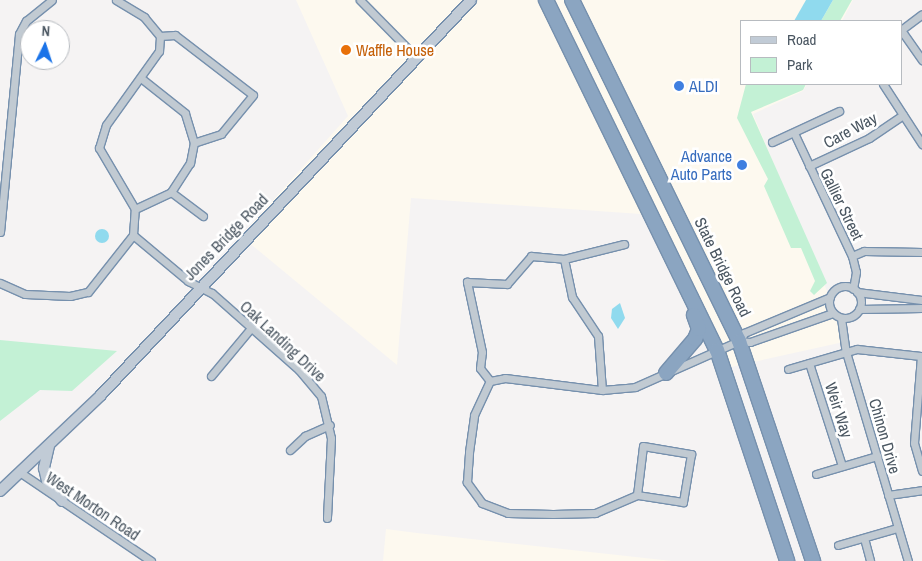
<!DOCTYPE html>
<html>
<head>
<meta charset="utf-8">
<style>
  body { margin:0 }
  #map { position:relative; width:922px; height:561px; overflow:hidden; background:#f5f3f3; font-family:"Archivo Narrow",sans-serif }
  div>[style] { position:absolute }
  .commercial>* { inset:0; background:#fdf9ef }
  .green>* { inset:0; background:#c3f1d5 }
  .water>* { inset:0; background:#90daee }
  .round { border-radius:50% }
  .roads { filter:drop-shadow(1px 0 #7690ad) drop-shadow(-1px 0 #7690ad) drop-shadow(0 1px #7690ad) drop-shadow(0 -1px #7690ad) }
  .street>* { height:7px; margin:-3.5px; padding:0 3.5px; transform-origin:3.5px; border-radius:3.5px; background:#c1cad2 }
  .street>.ring { margin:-3.5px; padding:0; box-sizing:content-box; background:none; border:7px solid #c1cad2; border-radius:50% }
  .secondary>* { height:10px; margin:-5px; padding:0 5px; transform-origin:5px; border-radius:5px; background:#c1cbd6 }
  .highway>* { height:14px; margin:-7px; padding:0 7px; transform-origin:7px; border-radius:7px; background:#8ba5c1 }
  .dots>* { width:14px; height:14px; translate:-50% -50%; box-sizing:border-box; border:2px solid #fff; border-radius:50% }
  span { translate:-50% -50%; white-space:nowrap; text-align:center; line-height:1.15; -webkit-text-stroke:5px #fff; paint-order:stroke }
  .food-label { font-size:16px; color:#c56008 }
  .left { translate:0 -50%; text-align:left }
  .shop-label { font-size:16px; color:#366cbe }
  .right { translate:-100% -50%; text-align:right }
  .street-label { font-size:16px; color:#4a5661 }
  .legend { position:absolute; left:740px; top:20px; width:162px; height:65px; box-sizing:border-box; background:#fff; border:1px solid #b7bbc0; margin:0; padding:6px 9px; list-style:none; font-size:15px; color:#4a5661 }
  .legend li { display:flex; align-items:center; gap:10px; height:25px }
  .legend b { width:25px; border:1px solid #b7bbc0 }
  .north { position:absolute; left:20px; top:20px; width:50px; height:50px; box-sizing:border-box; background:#fff; border:1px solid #b7bbc0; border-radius:50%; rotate:4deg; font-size:14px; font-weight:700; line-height:20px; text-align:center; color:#4a5661 }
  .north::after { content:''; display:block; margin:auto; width:18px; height:22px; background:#1a73e8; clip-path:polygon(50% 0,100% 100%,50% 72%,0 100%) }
</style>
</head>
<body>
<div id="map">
  <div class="commercial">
    <i style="clip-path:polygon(296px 0,853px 0,842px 21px,741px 21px,741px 84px,807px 84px,803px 91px,753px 114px,848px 341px,722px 369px,655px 215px,411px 198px,397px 365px,241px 236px,348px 116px)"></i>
    <i style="clip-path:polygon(386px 529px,417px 533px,672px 561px,383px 561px)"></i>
  </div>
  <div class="green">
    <i style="clip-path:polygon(833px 0,852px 0,840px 21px,821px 21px)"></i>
    <i style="clip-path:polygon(746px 84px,806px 84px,803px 90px,751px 112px,827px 283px,814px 295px,810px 291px,815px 281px,801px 248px,791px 248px,764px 186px,768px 179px,737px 118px)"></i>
    <i style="clip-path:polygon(0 340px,117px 351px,72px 391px,40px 390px,0 421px)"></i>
  </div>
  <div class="water">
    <i style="clip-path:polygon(806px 0,833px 0,821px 21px,794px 21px)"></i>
    <i class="round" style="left:95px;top:229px;width:14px;height:14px"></i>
    <i style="clip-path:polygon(620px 303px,625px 318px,618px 329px,611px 318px,612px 309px)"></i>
  </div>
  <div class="roads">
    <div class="street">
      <i style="left:116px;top:0;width:33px;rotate:31deg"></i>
      <i style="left:144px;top:17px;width:25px;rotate:50deg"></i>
      <i style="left:160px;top:36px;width:15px;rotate:-4deg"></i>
      <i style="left:175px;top:35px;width:98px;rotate:37.6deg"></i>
      <i style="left:253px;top:95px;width:50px;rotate:129.4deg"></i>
      <i style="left:221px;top:134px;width:28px;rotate:162deg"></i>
      <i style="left:360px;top:0;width:81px;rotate:45.5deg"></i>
      <i style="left:901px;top:30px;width:37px;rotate:55deg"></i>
      <i style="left:901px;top:30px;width:26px;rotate:-37deg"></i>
      <i style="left:883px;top:84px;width:72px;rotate:57deg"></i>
      <i style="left:794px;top:133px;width:136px;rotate:64.8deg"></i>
      <i style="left:852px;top:256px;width:16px;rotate:76deg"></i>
      <i style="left:856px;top:272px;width:17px;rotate:100deg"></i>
      <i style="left:772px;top:142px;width:74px;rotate:-24.8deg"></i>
      <i style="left:809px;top:166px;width:66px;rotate:-25deg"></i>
      <i style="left:869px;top:138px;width:41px;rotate:-34.1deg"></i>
      <i style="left:171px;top:192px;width:40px;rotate:37deg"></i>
      <i style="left:135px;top:209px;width:40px;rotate:-25deg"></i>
      <i style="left:171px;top:192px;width:35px;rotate:-57deg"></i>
      <i style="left:190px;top:163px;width:20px;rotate:-79deg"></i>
      <i style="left:194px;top:143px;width:31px;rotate:-107deg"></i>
      <i style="left:185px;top:113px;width:56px;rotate:-141.5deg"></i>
      <i style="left:0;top:232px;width:199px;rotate:-84.5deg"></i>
      <i style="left:19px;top:34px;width:15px;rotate:-62deg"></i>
      <i style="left:26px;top:21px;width:33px;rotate:-39deg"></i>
      <i style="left:133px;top:235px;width:72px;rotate:39.9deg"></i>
      <i style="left:188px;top:281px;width:27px;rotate:27deg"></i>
      <i style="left:212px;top:293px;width:116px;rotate:41.5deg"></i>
      <i style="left:299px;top:370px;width:34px;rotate:50deg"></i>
      <i style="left:321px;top:396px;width:43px;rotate:76.6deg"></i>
      <i style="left:331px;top:438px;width:80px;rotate:92.9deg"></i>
      <i style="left:852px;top:256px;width:13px;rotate:-23deg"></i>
      <i style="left:864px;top:251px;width:58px;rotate:1deg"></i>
      <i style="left:564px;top:259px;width:39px;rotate:78deg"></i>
      <i style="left:572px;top:297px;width:47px;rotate:56.3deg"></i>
      <i style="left:598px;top:336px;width:54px;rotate:85.8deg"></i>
      <i style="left:0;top:283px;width:27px;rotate:24deg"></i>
      <i style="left:25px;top:294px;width:45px;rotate:2.5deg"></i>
      <i style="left:70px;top:296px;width:18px;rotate:-13deg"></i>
      <i style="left:88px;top:292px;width:73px;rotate:-51.7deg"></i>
      <i style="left:133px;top:235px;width:26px;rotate:-86deg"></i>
      <i style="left:135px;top:209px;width:71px;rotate:-120.5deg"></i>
      <i style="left:99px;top:148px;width:24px;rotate:-73deg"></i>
      <i style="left:106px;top:125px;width:91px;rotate:-54.4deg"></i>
      <i style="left:159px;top:51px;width:15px;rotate:-86deg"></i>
      <i class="ring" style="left:829px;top:286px;width:25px;height:25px"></i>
      <i style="left:857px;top:292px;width:65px;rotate:7deg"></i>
      <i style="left:859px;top:309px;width:63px;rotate:-0.9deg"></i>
      <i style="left:841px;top:318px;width:34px;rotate:82deg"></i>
      <i style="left:846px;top:352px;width:218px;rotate:73.5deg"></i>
      <i style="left:740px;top:341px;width:9px;rotate:-63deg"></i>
      <i style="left:744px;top:333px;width:93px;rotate:-22.7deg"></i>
      <i style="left:809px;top:363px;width:108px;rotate:72.2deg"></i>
      <i style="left:788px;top:369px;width:72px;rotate:-16.2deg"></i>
      <i style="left:857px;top:349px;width:64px;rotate:6.2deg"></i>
      <i style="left:921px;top:356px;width:87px;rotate:94.6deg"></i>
      <i style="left:914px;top:443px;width:29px;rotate:74deg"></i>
      <i style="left:211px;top:376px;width:62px;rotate:-50.2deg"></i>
      <i style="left:490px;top:381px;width:16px;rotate:-128deg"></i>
      <i style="left:480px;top:368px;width:16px;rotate:-83deg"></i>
      <i style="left:482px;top:352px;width:72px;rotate:-102.1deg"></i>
      <i style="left:467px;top:282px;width:40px;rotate:2.9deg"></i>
      <i style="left:507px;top:284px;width:37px;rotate:-49deg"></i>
      <i style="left:531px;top:256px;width:33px;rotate:5deg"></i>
      <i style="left:564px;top:259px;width:62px;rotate:-14deg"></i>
      <i style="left:290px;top:450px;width:21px;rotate:-43deg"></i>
      <i style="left:305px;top:436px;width:27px;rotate:-24deg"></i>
      <i style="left:21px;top:473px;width:157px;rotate:34.1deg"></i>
      <i style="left:816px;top:474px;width:64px;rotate:-16.4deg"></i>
      <i style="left:637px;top:495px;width:49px;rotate:-83deg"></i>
      <i style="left:643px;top:446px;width:49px;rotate:9.5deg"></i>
      <i style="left:691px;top:454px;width:49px;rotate:99.5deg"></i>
      <i style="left:683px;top:502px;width:47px;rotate:-171.3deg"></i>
      <i style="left:637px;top:495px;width:46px;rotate:156.8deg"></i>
      <i style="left:595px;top:513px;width:42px;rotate:178.6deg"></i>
      <i style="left:553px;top:514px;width:45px;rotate:-178.7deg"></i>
      <i style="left:508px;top:513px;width:28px;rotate:-159deg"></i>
      <i style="left:482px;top:503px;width:26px;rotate:-126deg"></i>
      <i style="left:467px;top:482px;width:30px;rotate:-86deg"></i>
      <i style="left:469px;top:452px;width:37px;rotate:-82deg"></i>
      <i style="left:474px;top:415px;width:38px;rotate:-65deg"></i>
      <i style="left:490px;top:381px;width:15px;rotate:-11deg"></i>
      <i style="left:505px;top:378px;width:98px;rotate:7.1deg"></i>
      <i style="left:602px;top:390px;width:33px;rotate:-5deg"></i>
      <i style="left:635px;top:387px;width:114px;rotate:-23.9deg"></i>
      <i style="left:739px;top:341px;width:11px;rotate:5deg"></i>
      <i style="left:750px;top:342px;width:88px;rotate:-19.3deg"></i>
      <i style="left:888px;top:495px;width:34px;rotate:-8deg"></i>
      <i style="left:864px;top:538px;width:24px;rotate:75deg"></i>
      <i style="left:838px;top:545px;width:61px;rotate:-16.1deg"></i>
    </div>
    <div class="secondary">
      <i style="left:49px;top:446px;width:23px;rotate:103deg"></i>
      <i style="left:44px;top:468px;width:13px;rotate:77deg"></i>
      <i style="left:47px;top:481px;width:25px;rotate:53deg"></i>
      <i style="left:0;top:491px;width:139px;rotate:-43.5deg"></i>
      <i style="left:101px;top:395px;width:541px;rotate:-46.87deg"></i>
    </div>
    <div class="highway">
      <i style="left:546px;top:0;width:390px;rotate:64deg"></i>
      <i style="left:717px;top:350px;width:222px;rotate:71.6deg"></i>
      <i style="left:572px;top:0;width:380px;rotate:63.9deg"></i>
      <i style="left:739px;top:341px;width:232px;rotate:71.4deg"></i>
      <i style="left:666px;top:373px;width:45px;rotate:-49.5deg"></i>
      <i style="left:695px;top:339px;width:11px;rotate:-68deg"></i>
      <i style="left:699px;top:329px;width:15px;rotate:-110deg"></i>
    </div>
  </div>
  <div class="dots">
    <i style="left:346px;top:50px;background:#e8710a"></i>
    <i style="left:679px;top:86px;background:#3f7fe0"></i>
    <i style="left:742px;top:165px;background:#3f7fe0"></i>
  </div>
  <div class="food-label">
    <span class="left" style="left:356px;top:50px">Waffle House</span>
  </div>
  <div class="shop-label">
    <span class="left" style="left:689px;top:86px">ALDI</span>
    <span class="right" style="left:732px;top:165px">Advance<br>Auto Parts</span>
  </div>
  <div class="street-label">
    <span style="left:850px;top:130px;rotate:-28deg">Care Way</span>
    <span style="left:842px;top:204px;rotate:64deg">Gallier Street</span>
    <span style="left:226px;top:237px;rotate:-46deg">Jones Bridge Road</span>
    <span style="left:723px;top:267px;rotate:64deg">State Bridge Road</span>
    <span style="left:283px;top:341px;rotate:43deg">Oak Landing Drive</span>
    <span style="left:839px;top:410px;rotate:72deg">Weir Way</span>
    <span style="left:885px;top:436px;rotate:74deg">Chinon Drive</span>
    <span style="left:93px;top:506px;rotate:34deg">West Morton Road</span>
  </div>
  <ul class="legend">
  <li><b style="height:6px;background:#c1cbd6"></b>Road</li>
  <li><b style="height:14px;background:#c3f1d5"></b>Park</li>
  </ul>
  <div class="north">N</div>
</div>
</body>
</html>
